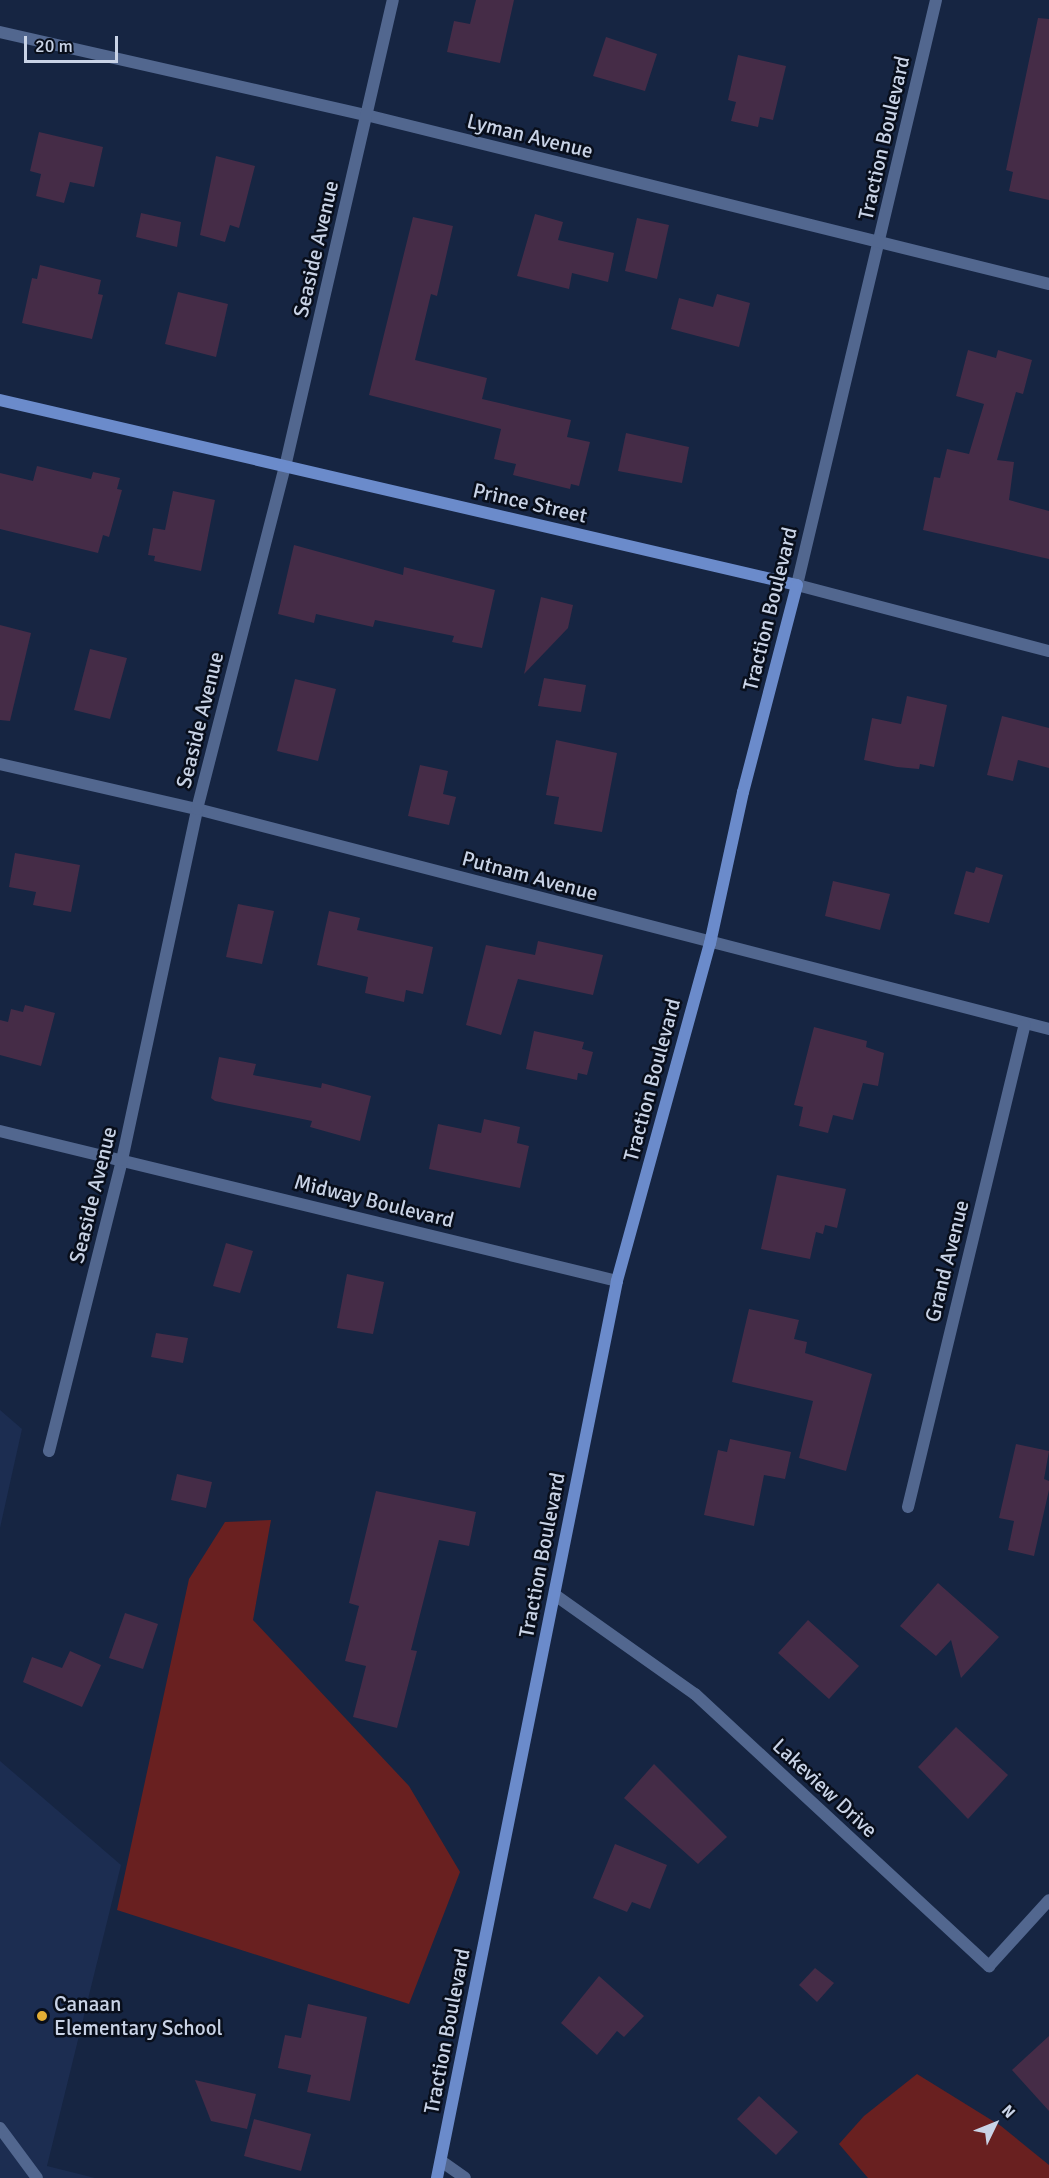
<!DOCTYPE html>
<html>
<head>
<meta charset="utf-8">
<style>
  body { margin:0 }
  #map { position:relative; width:1049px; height:2178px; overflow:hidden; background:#162542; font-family:Signika,sans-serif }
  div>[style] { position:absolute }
  .built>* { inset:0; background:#1c2d51 }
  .green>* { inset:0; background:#692020 }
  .building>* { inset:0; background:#452c47 }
  .lane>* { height:12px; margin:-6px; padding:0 6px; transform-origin:6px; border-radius:6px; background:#52678f }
  .street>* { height:12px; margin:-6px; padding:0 6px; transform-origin:6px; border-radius:6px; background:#52678f }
  .secondary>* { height:12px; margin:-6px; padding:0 6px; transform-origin:6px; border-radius:6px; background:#6b8bcb }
  .dots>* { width:16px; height:16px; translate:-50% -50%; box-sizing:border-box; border:3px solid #080e1b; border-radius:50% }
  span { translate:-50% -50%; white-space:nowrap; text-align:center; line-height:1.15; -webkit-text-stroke:5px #080e1b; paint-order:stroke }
  .street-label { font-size:21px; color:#c9d3e6 }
  .poi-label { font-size:21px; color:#c9d3e6 }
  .left { translate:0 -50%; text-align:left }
  .north { position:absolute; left:965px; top:2094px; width:60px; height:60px; -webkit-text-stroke:4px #080e1b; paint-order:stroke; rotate:47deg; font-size:16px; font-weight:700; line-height:24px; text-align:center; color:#c9d3e6 }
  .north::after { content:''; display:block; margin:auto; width:21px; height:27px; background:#c9d3e6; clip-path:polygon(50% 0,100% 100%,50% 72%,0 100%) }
  .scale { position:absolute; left:24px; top:36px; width:94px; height:27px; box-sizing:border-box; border:3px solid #c9d3e6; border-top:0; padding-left:8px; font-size:18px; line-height:21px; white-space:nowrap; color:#c9d3e6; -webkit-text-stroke:4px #080e1b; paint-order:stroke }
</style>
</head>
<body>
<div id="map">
  <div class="built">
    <i style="clip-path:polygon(0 1410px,22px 1429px,0 1528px)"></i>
    <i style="clip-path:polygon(0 1761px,121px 1865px,47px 2166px,95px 2178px,0 2178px)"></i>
  </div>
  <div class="green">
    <i style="clip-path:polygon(271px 1520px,253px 1620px,409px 1786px,460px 1872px,409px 2004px,117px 1910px,189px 1579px,225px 1522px)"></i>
    <i style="clip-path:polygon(917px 2074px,1001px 2126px,1049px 2165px,1049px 2178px,868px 2178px,839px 2144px,864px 2116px)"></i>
  </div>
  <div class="building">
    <i style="clip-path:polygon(476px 0,514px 0,500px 63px,447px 52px,454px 21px,470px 24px)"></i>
    <i style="clip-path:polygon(1038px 18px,1049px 19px,1049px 200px,1009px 191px,1013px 172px,1006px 170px)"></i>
    <i style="clip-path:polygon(606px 37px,657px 54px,645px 91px,593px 76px)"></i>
    <i style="clip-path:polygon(738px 55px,786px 66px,773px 120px,760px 117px,758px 127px,731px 121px,736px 102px,728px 100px)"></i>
    <i style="clip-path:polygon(39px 132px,103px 147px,94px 187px,70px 182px,64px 203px,36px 196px,41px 174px,30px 171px)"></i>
    <i style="clip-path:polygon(216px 156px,255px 166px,239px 228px,230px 225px,225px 242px,200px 235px)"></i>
    <i style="clip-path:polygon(141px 213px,181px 222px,177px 247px,136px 237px)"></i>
    <i style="clip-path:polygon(535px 214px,563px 222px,558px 240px,614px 253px,608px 282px,572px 273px,569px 289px,517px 276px)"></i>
    <i style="clip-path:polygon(413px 217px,453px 226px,437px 296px,431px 294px,415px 360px,487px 378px,482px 399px,571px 420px,567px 437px,590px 442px,579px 486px,571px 484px,570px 489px,513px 475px,516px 464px,494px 459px,501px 429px,369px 395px)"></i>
    <i style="clip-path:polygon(637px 218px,669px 225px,657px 279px,625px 271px)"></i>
    <i style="clip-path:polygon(40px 265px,101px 280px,98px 294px,103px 295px,92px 339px,22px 323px,32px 278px,37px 279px)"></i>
    <i style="clip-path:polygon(178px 292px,228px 304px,216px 357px,165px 344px)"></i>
    <i style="clip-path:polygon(717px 294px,750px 303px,739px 347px,671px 329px,679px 298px,713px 307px)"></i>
    <i style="clip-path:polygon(968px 350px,996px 358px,998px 350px,1032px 360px,1023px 394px,1016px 392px,997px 460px,1014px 462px,1009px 500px,1049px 511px,1049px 559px,923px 530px,934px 477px,940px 478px,947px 449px,969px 454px,984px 404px,956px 396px)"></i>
    <i style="clip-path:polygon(626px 433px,689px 447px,682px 483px,618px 471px)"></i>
    <i style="clip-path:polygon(37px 466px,91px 479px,93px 472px,120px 478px,117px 489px,122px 490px,109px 537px,103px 535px,98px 553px,0 529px,0 473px,33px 481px)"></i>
    <i style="clip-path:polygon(173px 491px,215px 500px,201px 571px,154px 561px,155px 556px,148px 555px,153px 528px,165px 530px)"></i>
    <i style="clip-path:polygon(294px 545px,403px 575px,404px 567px,495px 590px,482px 648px,452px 642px,454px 636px,375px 620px,373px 627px,316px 614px,314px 623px,278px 614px)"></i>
    <i style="clip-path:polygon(541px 597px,573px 605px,568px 628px,524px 674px)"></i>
    <i style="clip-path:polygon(0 625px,31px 633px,10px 721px,0 720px)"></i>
    <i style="clip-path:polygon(90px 649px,127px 658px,110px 719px,74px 710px)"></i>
    <i style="clip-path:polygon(544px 678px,586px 685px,581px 712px,538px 706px)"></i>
    <i style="clip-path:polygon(295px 679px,336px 689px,318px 761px,277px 751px)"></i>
    <i style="clip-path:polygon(907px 696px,947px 705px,934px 767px,920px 764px,919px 769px,897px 767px,864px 760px,872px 718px,901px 724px)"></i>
    <i style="clip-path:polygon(1002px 716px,1049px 728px,1049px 768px,1018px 760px,1013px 781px,987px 775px)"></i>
    <i style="clip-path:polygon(556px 740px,617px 753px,602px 832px,554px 824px,559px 797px,546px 795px)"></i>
    <i style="clip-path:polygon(420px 765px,448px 771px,443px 794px,456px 797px,449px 825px,408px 816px)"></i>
    <i style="clip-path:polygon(15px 853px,80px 865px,71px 912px,33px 905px,36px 892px,9px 887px)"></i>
    <i style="clip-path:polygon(976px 867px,1003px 875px,989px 923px,954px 914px,966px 871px,974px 873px)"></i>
    <i style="clip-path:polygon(833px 881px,890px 894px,880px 930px,825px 916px)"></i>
    <i style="clip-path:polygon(238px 904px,274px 911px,262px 964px,226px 957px)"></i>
    <i style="clip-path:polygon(329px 911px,360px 918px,357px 930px,433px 947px,423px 994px,406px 990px,404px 1002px,365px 993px,368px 977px,317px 965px)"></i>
    <i style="clip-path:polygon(538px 941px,603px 955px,593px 995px,518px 979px,501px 1035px,466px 1025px,486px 945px,535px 955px)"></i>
    <i style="clip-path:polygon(25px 1005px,55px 1013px,41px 1066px,0 1055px,0 1020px,8px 1022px,11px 1009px,23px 1012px)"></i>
    <i style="clip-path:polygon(814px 1027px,867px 1041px,866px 1047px,884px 1053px,878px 1086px,863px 1083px,853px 1120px,833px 1115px,828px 1133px,799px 1126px,803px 1107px,794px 1105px)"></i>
    <i style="clip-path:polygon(534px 1031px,584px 1042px,582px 1049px,593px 1052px,587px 1075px,578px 1073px,577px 1080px,526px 1069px)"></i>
    <i style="clip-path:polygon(219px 1057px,256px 1064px,253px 1075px,321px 1088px,322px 1083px,371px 1096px,360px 1141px,310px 1127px,312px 1121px,215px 1101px,211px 1098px)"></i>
    <i style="clip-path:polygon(484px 1119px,520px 1127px,517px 1143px,529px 1146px,520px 1188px,429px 1169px,438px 1124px,481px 1133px)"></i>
    <i style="clip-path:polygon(777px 1175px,846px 1189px,837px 1228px,825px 1225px,823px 1234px,816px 1232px,810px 1259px,761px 1249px)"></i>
    <i style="clip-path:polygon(226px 1243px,253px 1251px,240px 1293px,213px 1286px)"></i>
    <i style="clip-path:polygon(347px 1274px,384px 1282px,373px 1334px,337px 1328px)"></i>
    <i style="clip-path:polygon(749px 1309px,799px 1320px,794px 1339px,807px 1342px,805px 1353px,872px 1374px,846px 1471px,799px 1458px,813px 1401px,732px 1382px)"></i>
    <i style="clip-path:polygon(156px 1333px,188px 1338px,183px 1363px,151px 1357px)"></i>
    <i style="clip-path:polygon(730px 1439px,791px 1452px,785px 1479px,764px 1475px,754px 1526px,704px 1515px,718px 1450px,727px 1452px)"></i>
    <i style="clip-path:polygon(1016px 1444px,1049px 1451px,1044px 1479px,1049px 1481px,1049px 1490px,1034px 1556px,1008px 1550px,1014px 1521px,999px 1518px)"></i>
    <i style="clip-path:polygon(177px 1474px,212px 1482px,206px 1508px,171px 1500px)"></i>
    <i style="clip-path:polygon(376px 1491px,476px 1512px,469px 1546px,439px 1540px,411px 1650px,417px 1651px,397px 1728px,353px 1717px,366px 1666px,345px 1661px,359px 1606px,349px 1603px)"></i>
    <i style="clip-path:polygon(938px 1583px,999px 1637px,961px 1678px,951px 1640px,936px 1656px,900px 1626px)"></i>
    <i style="clip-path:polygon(125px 1613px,158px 1624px,143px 1669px,109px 1658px)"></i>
    <i style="clip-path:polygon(808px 1620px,859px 1666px,829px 1699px,778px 1653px)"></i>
    <i style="clip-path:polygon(70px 1651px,101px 1665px,82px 1707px,23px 1682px,32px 1657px,62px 1668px)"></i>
    <i style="clip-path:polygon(956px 1727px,1008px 1775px,968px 1819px,918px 1767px)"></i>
    <i style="clip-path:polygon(654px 1764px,727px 1837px,698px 1864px,624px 1798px)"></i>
    <i style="clip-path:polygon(615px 1844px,667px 1865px,650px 1909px,632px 1902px,627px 1912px,593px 1898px)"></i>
    <i style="clip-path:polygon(815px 1968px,834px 1983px,817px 2002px,799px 1985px)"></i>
    <i style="clip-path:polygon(599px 1976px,644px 2016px,624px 2037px,617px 2031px,597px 2055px,561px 2023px)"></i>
    <i style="clip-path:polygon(308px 2004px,367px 2017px,350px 2101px,307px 2092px,311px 2075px,278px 2068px,285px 2035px,301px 2038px)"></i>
    <i style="clip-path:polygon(1049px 2036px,1049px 2111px,1012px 2070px)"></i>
    <i style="clip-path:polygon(195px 2080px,256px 2094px,247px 2129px,211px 2121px)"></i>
    <i style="clip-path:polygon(759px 2096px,798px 2132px,776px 2155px,737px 2119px)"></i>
    <i style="clip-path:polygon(254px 2119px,311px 2134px,301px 2171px,244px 2156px)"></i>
  </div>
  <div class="lane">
    <i style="left:0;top:2128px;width:62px;rotate:53.5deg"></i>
    <i style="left:441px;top:2161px;width:29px;rotate:35deg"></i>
  </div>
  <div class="street">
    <i style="left:936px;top:0;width:601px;rotate:103.37deg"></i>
    <i style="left:797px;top:585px;width:260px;rotate:14.7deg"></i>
    <i style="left:0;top:32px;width:375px;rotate:12.8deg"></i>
    <i style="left:366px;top:115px;width:704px;rotate:13.9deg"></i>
    <i style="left:0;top:764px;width:202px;rotate:12.9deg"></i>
    <i style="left:197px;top:809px;width:880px;rotate:14.48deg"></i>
    <i style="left:0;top:1131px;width:635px;rotate:13.66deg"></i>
    <i style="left:49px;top:1451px;width:300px;rotate:-75.9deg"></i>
    <i style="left:122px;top:1160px;width:359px;rotate:-77.9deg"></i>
    <i style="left:197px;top:809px;width:353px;rotate:-75.6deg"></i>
    <i style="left:285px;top:467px;width:479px;rotate:-77deg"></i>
    <i style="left:908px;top:1507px;width:496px;rotate:-76.4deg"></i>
    <i style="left:555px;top:1595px;width:171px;rotate:35.3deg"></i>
    <i style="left:695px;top:1694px;width:401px;rotate:42.8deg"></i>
    <i style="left:989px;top:1966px;width:89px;rotate:-47.7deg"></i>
  </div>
  <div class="secondary">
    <i style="left:0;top:400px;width:818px;rotate:13.07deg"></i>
    <i style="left:797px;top:585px;width:214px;rotate:104.6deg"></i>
    <i style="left:743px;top:792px;width:155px;rotate:102.3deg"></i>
    <i style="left:710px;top:943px;width:351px;rotate:105.4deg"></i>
    <i style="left:617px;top:1281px;width:915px;rotate:101.35deg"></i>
  </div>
  <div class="dots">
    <i style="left:42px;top:2016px;background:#e3ae35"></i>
  </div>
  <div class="street-label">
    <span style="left:530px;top:136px;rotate:14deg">Lyman Avenue</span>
    <span style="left:884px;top:138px;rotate:-77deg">Traction Boulevard</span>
    <span style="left:316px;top:249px;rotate:-77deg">Seaside Avenue</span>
    <span style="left:530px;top:503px;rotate:13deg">Prince Street</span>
    <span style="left:770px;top:609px;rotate:-76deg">Traction Boulevard</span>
    <span style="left:200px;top:720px;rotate:-76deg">Seaside Avenue</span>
    <span style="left:530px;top:876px;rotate:15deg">Putnam Avenue</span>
    <span style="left:652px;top:1080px;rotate:-75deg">Traction Boulevard</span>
    <span style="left:93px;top:1195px;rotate:-76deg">Seaside Avenue</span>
    <span style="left:374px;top:1201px;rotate:14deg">Midway Boulevard</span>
    <span style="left:947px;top:1261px;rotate:-76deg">Grand Avenue</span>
    <span style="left:542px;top:1555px;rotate:-79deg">Traction Boulevard</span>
    <span style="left:825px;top:1788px;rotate:43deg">Lakeview Drive</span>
    <span style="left:447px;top:2031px;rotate:-79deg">Traction Boulevard</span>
  </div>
  <div class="poi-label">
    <span class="left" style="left:54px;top:2016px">Canaan<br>Elementary School</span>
  </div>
  <div class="north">N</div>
  <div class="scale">20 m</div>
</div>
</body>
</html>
